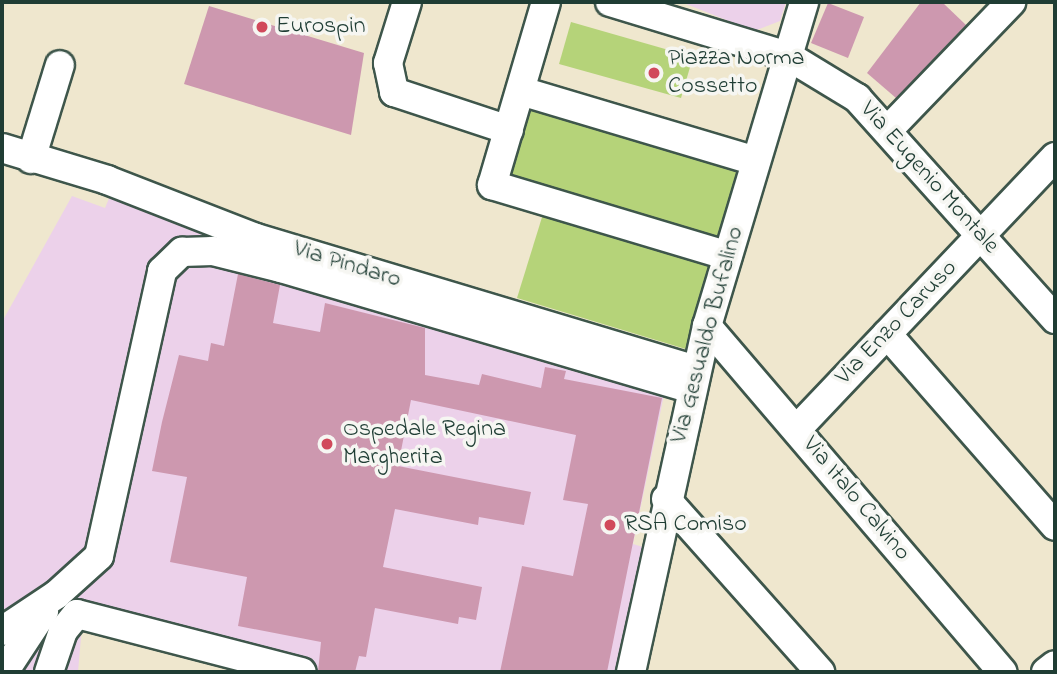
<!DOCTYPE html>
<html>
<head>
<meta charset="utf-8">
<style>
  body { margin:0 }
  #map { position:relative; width:1057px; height:674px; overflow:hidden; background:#efe7ce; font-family:"Indie Flower",sans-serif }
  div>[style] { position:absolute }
  .built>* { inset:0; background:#ecd1ea }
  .green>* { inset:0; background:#b5d379 }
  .building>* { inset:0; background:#cd98af }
  .roads { filter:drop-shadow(2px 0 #3e564b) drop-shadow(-2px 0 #3e564b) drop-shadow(0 2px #3e564b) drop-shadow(0 -2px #3e564b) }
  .minor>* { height:28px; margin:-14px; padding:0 14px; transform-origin:14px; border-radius:14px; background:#fff }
  .dots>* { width:19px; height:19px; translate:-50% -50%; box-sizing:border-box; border:4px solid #f6f6f2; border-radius:50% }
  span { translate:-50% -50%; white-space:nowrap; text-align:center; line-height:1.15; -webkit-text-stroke:7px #f6f6f2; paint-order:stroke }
  .poi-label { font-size:24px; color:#1f3d34 }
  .left { translate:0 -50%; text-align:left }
  .street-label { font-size:24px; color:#1f3d34 }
  .frame { position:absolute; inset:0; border:4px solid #1f3d34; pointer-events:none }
</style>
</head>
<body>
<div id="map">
  <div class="built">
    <i style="clip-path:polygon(681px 2px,786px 2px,780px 21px,754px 31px)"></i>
    <i style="clip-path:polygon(113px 189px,669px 371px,633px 544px,643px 547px,617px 672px,273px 672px,82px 626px,78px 672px,2px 672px,2px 322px,72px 196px,105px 208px)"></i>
  </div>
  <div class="green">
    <i style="clip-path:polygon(571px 22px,693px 57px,681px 98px,559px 64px)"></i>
    <i style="clip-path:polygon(528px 106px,741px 169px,719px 244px,506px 180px)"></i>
    <i style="clip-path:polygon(543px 214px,714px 267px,689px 350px,517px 298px)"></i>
  </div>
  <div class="building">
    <i style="clip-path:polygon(921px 2px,942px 2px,966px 25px,896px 98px,867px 73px)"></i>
    <i style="clip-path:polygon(828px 3px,864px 17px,848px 58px,811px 43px)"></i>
    <i style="clip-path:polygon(209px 6px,364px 53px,351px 135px,184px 84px)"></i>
    <i style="clip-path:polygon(238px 274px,280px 285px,273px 323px,320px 332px,325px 303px,425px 328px,425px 375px,479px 385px,482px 374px,541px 388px,545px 367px,566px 371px,564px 379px,662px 398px,607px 672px,500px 672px,522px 566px,573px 576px,588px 504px,563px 500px,576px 435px,411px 400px,398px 466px,531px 492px,524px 525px,479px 517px,478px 525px,395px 509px,383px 567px,482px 587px,476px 620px,459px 617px,458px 624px,375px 608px,366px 657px,359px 656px,355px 672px,318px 672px,321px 642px,238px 626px,247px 577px,170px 562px,187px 477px,152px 471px,162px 422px,179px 355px,208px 361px,211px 343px,224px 346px)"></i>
  </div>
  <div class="roads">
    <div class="minor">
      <i style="left:407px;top:2px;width:64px;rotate:107.3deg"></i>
      <i style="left:388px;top:63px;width:30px;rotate:78deg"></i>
      <i style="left:394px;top:92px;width:121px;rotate:18.3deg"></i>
      <i style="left:546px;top:2px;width:191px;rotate:106.4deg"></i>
      <i style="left:492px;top:185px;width:246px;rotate:16.7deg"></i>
      <i style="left:610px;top:2px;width:186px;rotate:16.9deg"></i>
      <i style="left:788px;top:56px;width:81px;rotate:31.3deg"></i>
      <i style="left:857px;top:98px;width:297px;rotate:48.1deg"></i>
      <i style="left:521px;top:91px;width:245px;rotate:16.6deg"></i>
      <i style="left:888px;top:130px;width:178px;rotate:-46.1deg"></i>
      <i style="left:2px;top:148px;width:110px;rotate:16.9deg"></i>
      <i style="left:107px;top:180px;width:160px;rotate:21.3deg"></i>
      <i style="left:256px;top:238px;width:459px;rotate:16.7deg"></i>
      <i style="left:31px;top:159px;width:98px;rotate:-72.9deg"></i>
      <i style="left:707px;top:326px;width:455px;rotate:49.5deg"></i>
      <i style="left:887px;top:334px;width:255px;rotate:48.8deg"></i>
      <i style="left:797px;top:429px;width:375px;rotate:-46.5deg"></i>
      <i style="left:666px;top:499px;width:232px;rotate:48.3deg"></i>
      <i style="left:2px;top:631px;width:65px;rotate:-33.7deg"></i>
      <i style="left:56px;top:595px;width:58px;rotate:-42.2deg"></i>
      <i style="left:99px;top:556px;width:292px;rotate:-77.5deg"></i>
      <i style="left:162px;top:271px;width:28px;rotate:-44deg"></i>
      <i style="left:182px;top:252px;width:31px;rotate:-2deg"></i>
      <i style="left:213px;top:251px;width:70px;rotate:14deg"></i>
      <i style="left:281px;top:268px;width:428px;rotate:16.4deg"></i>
      <i style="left:4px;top:672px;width:73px;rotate:-56.7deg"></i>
      <i style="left:49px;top:672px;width:43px;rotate:-71.1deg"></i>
      <i style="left:63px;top:631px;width:22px;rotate:-51deg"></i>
      <i style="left:77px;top:614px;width:232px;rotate:14.5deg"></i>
      <i style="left:631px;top:672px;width:354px;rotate:-77.6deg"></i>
      <i style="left:707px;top:326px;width:338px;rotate:-73.3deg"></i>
      <i style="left:1046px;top:672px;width:11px;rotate:-38deg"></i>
    </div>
  </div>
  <div class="dots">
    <i style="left:262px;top:27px;background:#d1495b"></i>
    <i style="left:654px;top:73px;background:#d1495b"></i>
    <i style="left:327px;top:444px;background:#d1495b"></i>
    <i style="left:610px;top:525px;background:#d1495b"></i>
  </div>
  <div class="poi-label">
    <span class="left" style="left:276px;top:27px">Eurospin</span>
    <span class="left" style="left:668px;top:73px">Piazza Norma<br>Cossetto</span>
    <span class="left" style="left:343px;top:444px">Ospedale Regina<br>Margherita</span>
    <span class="left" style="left:624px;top:525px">RSA Comiso</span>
  </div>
  <div class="street-label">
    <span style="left:929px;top:178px;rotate:48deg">Via Eugenio Montale</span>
    <span style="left:347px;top:265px;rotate:17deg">Via Pindaro</span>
    <span style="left:897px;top:323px;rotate:-46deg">Via Enzo Caruso</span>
    <span style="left:708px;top:335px;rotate:-75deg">Via Gesualdo Bufalino</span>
    <span style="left:856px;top:499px;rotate:50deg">Via Italo Calvino</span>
  </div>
  <div class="frame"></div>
</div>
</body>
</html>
